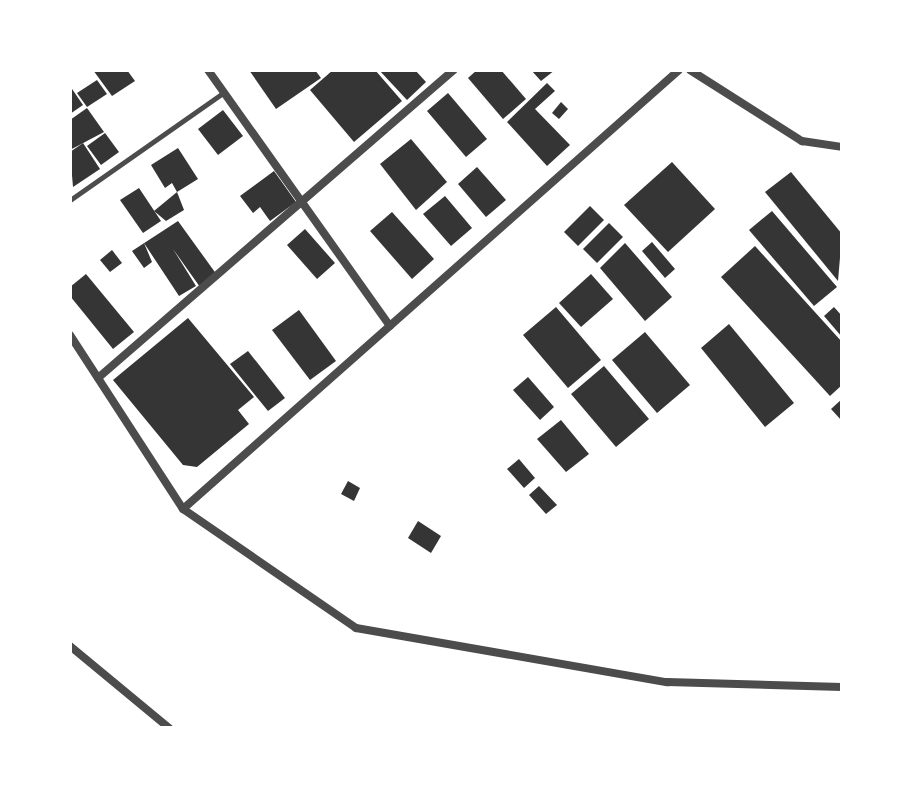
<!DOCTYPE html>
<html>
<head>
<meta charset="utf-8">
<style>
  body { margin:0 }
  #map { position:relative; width:912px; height:798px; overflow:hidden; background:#fff; font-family:"Times New Roman",serif }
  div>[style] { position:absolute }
  .building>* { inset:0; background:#353535 }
  .service>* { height:5px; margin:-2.5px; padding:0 2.5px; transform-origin:2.5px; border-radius:2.5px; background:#4c4c4c }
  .minor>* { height:8px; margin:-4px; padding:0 4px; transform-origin:4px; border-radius:4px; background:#4c4c4c }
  span { translate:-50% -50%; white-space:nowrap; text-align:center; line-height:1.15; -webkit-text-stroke:7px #fff; paint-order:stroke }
  .frame { position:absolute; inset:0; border:72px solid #fff; pointer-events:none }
</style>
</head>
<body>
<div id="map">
  <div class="building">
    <i style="clip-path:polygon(93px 70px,127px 70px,135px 81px,112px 96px)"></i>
    <i style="clip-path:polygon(249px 70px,315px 70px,321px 78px,276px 109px)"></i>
    <i style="clip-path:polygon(333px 70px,375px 70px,402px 101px,354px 142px,310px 90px)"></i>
    <i style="clip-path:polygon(379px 70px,415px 70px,426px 82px,407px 100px)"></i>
    <i style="clip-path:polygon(477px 70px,501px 70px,526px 99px,503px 119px,468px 78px)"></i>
    <i style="clip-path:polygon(531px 70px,555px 70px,541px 81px)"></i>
    <i style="clip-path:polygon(97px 80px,107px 94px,87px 107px,77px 93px)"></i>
    <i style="clip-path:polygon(547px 83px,555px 91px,535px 109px,570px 145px,547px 166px,507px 122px)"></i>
    <i style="clip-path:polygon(70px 86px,83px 105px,70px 114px)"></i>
    <i style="clip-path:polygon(448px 93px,487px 139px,466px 157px,427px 111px)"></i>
    <i style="clip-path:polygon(561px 102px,568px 109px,559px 119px,552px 113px)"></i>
    <i style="clip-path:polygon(87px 108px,104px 132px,70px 150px,70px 120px)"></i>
    <i style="clip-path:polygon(223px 110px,243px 136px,218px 155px,198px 129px)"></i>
    <i style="clip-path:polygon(105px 133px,119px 152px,101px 165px,87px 146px)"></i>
    <i style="clip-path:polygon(411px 139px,447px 182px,416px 210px,380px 164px)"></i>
    <i style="clip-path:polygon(83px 143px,100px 169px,73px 187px,70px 152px)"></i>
    <i style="clip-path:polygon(178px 148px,198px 179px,177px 192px,172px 183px,165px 188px,151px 165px)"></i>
    <i style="clip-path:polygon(672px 162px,715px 209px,668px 252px,624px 205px)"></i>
    <i style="clip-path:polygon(477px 167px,506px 200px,486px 217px,458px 184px)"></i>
    <i style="clip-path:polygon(274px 171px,296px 202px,270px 221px,260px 207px,253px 213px,240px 196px)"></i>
    <i style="clip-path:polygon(791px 172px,842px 234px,838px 281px,765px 192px)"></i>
    <i style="clip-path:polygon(139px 188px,161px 221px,143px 233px,120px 200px)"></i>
    <i style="clip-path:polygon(177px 192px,184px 210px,166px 221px,154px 211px)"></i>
    <i style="clip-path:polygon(445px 196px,472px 228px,451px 246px,423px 214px)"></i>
    <i style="clip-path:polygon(590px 206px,604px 220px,578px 246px,564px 232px)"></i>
    <i style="clip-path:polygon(772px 211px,837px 287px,814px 306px,749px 230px)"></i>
    <i style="clip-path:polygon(392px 212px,434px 259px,412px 279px,370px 231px)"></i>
    <i style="clip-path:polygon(178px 221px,217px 275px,200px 287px,173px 249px,196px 286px,179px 296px,144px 243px,152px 262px,144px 268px,132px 251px)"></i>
    <i style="clip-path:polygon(609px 223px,623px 237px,597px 263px,583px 249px)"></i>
    <i style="clip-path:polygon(305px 229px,335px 263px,317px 279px,287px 245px)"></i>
    <i style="clip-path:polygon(652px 242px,675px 269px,665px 278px,642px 251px)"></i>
    <i style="clip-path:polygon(625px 243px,672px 297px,645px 321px,600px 268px)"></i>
    <i style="clip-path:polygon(755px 246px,842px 342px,842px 385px,830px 396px,721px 277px)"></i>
    <i style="clip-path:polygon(112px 250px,122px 263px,110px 272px,100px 260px)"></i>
    <i style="clip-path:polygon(86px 274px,134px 332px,113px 349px,70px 296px,70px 287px)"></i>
    <i style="clip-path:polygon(591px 274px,613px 299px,581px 327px,559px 303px)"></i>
    <i style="clip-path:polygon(556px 307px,601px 360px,568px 388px,523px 335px)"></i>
    <i style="clip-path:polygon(834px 307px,842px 316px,842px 337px,824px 316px)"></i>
    <i style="clip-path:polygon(299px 310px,336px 361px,310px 380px,272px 330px)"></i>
    <i style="clip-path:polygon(188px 318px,254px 397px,238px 410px,249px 424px,197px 467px,183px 465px,113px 380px)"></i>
    <i style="clip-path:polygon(729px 324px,794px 403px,765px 427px,701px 348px)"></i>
    <i style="clip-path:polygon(645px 332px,690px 385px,657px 413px,612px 360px)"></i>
    <i style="clip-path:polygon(248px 351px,285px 398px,268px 411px,230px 364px)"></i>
    <i style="clip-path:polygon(604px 366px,649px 419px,616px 447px,571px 394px)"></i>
    <i style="clip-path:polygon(528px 377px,554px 407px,540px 420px,513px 390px)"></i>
    <i style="clip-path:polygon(842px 399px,842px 421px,831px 409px)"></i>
    <i style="clip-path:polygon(561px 420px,589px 454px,566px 472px,537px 439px)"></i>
    <i style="clip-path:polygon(519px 459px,535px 478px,524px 488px,507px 469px)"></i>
    <i style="clip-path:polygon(348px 481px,360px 488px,354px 501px,341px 494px)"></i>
    <i style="clip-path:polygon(539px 486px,557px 505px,546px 514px,529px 495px)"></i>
    <i style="clip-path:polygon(418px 521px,441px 536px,431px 553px,408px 538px)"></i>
  </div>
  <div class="service">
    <i style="left:70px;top:200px;width:187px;rotate:-35deg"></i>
  </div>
  <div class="minor">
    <i style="left:208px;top:70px;width:314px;rotate:54.6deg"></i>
    <i style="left:690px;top:70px;width:133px;rotate:32.4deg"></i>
    <i style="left:802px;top:141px;width:40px;rotate:8.5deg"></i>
    <i style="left:70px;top:335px;width:207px;rotate:57deg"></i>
    <i style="left:183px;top:509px;width:210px;rotate:34.5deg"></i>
    <i style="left:356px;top:628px;width:316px;rotate:9.9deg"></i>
    <i style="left:667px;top:682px;width:175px;rotate:1.6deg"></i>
    <i style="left:98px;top:378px;width:471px;rotate:-40.9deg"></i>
    <i style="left:183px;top:509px;width:662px;rotate:-41.51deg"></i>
    <i style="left:70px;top:646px;width:129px;rotate:39.6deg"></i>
  </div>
  <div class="frame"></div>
</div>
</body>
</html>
